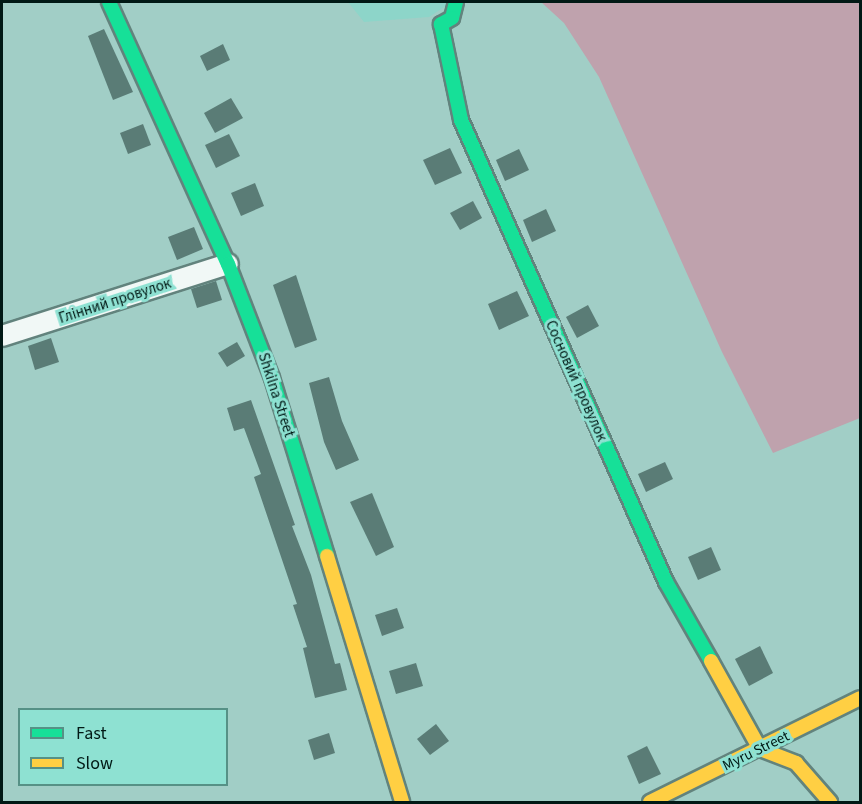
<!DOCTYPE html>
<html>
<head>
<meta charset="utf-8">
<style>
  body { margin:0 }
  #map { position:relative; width:862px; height:804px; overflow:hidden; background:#a1cec6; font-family:"Source Sans 3",sans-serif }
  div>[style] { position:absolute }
  .built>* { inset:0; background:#8dd5c9 }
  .forest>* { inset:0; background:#bfa2ad }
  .building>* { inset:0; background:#5a7c76 }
  .roads { filter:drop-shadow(2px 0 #62837d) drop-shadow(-2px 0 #62837d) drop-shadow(0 2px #62837d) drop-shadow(0 -2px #62837d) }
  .street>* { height:20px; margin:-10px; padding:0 10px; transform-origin:10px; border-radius:10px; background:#f1f8f6 }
  .fast>* { height:14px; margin:-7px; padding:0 7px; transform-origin:7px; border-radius:7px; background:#16e098 }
  .slow>* { height:14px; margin:-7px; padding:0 7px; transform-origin:7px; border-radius:7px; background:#ffcf43 }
  span { translate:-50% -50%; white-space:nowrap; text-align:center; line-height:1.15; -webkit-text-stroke:6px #8ee1d2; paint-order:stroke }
  .street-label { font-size:15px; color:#011915 }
  .frame { position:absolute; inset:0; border:3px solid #011915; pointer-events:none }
  .legend { position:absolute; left:18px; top:708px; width:210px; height:78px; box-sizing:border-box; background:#8ee1d2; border:2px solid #569186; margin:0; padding:8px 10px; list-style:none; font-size:18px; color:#011915 }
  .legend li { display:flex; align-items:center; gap:12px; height:30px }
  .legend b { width:30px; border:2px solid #569186 }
</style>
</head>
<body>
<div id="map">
  <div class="built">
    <i style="clip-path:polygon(348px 2px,452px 2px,429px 17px,364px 22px)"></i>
  </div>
  <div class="forest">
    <i style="clip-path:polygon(541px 2px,860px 2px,860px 418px,773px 453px,722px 352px,599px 77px,564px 23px)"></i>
  </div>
  <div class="building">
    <i style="clip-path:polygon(104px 29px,133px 92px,113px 100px,88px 36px)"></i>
    <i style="clip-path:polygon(223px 44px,230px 60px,207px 71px,200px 56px)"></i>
    <i style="clip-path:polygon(231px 98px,243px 118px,215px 133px,204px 113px)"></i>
    <i style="clip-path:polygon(143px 124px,151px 145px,128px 154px,120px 133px)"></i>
    <i style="clip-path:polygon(229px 134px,240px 156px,216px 168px,205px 145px)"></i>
    <i style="clip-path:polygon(450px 148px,462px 173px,435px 185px,423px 160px)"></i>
    <i style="clip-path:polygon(519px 149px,529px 170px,505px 181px,496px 160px)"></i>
    <i style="clip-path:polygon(255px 183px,264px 206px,241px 216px,231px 193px)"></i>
    <i style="clip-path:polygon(473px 201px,482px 218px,460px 230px,450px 213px)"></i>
    <i style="clip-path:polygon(546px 209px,556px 231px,532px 242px,523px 220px)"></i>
    <i style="clip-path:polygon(194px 227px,203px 249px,177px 260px,168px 237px)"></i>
    <i style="clip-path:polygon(296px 275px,317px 340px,295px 348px,273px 285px)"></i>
    <i style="clip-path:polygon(216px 281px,222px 300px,197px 308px,191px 289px)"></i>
    <i style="clip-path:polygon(517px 291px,529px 316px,499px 330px,488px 304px)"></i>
    <i style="clip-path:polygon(588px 305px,599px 326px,577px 338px,566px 317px)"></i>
    <i style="clip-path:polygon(51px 338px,59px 362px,35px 370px,28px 346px)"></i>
    <i style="clip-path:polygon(237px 342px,245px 356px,227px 367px,218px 353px)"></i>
    <i style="clip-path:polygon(329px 377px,342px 421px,359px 460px,336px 470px,324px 442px,309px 383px)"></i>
    <i style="clip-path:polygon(251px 400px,295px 525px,292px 526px,311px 575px,335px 664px,340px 663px,347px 690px,315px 698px,303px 648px,307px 647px,293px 605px,297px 604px,254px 477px,261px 474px,244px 428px,234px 431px,227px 408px)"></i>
    <i style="clip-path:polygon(665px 462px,673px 479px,646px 492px,638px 474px)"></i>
    <i style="clip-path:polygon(372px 493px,394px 547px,376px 556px,350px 502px)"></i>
    <i style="clip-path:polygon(711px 547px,721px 570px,698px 580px,688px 557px)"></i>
    <i style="clip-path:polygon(397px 608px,404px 628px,382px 636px,375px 615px)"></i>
    <i style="clip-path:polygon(760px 646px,773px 673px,749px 686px,735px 659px)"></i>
    <i style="clip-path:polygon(416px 663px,423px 686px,396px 694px,389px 671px)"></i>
    <i style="clip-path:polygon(436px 724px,449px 741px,430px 755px,417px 739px)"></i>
    <i style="clip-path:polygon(329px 733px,335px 753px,314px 760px,308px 740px)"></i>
    <i style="clip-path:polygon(647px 746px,661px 774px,639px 784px,627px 756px)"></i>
  </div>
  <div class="roads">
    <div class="street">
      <i style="left:2px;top:336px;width:237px;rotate:-17.7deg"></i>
    </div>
    <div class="fast">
      <i style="left:109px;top:2px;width:288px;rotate:65.6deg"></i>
      <i style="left:228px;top:264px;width:122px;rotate:68.9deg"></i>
      <i style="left:272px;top:378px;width:186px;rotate:72.8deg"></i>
      <i style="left:456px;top:2px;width:16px;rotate:104deg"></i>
      <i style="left:452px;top:18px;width:13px;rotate:151deg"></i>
      <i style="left:441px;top:24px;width:98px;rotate:78.2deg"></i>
      <i style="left:461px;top:120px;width:505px;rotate:66.07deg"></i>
      <i style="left:666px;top:582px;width:91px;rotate:60.3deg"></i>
    </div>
    <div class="slow">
      <i style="left:327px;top:556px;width:257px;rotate:73deg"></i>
      <i style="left:711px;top:661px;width:101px;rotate:60.9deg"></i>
      <i style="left:760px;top:749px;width:39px;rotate:21deg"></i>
      <i style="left:796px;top:763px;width:52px;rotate:48.9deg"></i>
      <i style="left:650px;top:802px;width:234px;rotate:-26.3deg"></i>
    </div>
  </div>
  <div class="street-label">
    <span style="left:115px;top:301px;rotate:-18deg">Глінний провулок</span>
    <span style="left:576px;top:381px;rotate:66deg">Сосновий провулок</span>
    <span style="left:276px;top:395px;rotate:72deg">Shkilna Street</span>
    <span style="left:756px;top:751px;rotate:-26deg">Myru Street</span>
  </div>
  <div class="frame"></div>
  <ul class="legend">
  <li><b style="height:8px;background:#16e098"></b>Fast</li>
  <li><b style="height:8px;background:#ffcf43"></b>Slow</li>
  </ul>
</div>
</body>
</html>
